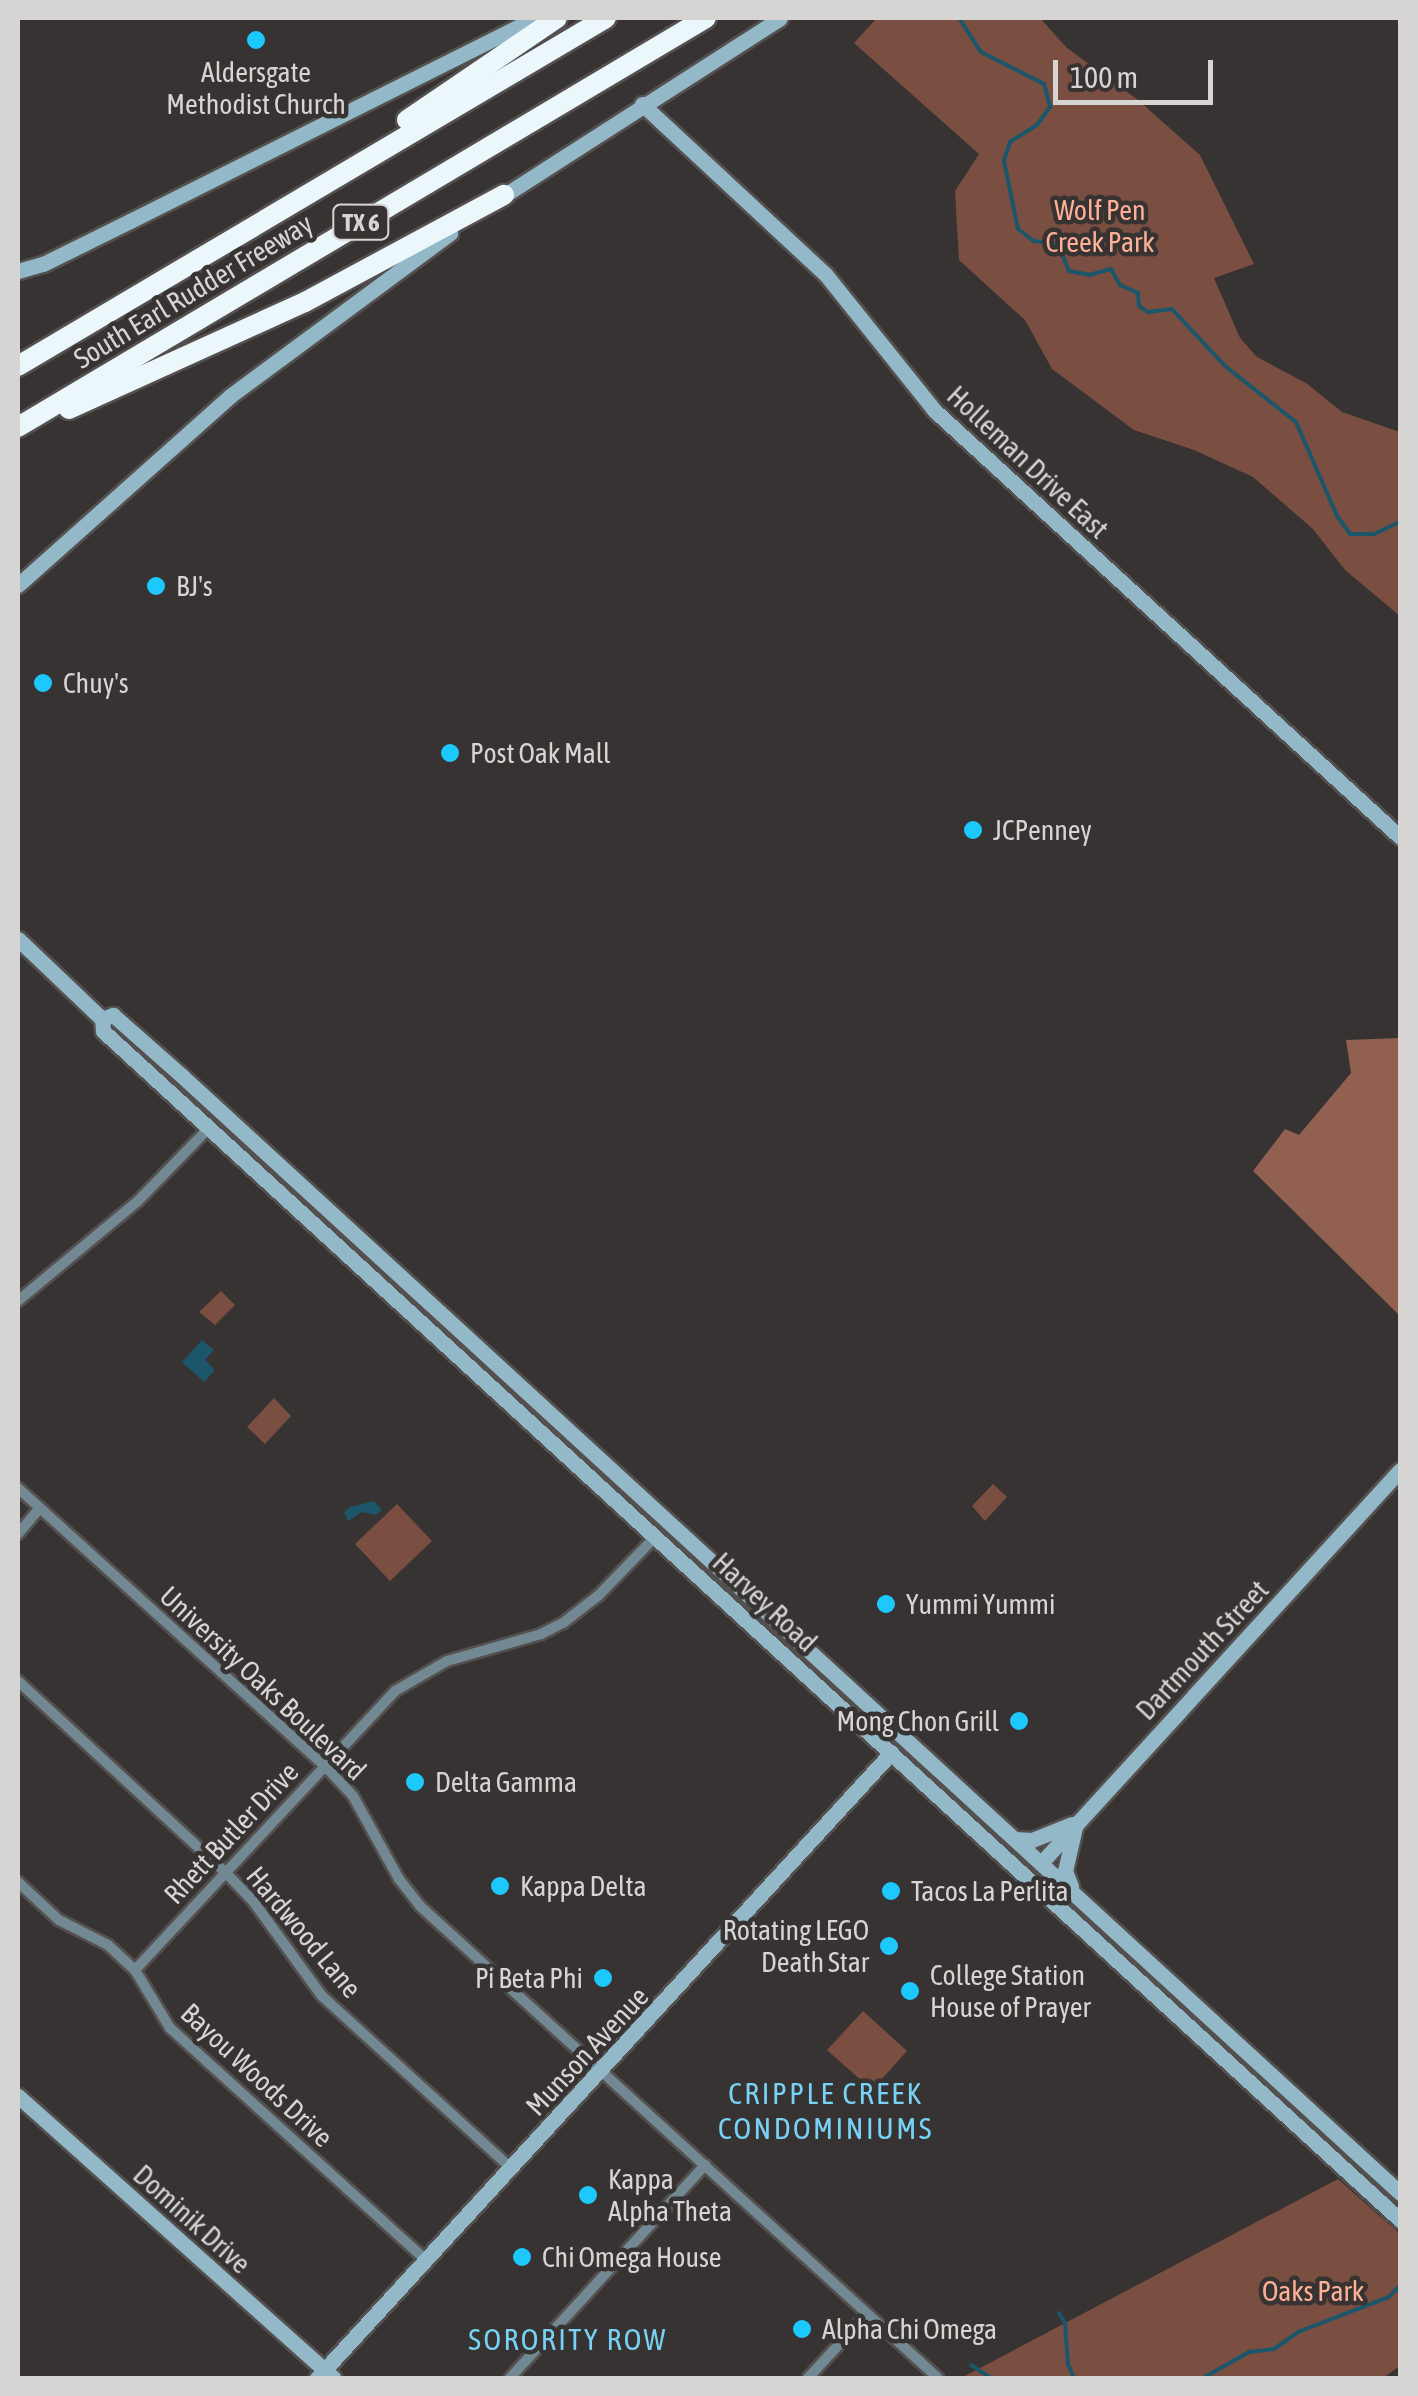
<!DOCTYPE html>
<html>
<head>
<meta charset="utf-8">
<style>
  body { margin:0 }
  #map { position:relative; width:1418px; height:2396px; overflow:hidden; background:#373332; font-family:"Asap Condensed",sans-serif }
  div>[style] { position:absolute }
  .green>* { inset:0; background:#7a4e40 }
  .forest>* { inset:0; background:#916051 }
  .water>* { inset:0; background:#1b566a }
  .stream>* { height:4px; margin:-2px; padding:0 2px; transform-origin:2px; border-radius:2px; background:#1b566a }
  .roads { filter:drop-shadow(2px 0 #54504f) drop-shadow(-2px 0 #54504f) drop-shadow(0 2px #54504f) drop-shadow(0 -2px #54504f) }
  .street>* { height:10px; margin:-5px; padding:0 5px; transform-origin:5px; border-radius:5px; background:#728993 }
  .secondary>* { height:15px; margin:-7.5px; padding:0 7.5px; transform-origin:7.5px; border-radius:7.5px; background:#93b9c9 }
  .highway>* { height:20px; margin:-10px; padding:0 10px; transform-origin:10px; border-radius:10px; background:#ecf7fc }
  .dots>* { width:28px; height:28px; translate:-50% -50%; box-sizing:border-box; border:5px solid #373332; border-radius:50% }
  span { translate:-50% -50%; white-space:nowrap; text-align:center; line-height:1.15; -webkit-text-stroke:9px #373332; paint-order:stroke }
  .shield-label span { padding:2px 8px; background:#373332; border:2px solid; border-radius:8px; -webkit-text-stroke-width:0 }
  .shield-label { font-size:25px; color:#d7d5d4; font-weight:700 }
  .poi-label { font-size:28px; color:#d7d5d4 }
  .left { translate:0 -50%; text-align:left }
  .right { translate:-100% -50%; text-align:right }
  .park-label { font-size:28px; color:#feb097 }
  .street-label { font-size:28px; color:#d7d5d4 }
  .neighbourhood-label { font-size:30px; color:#77d2f5; letter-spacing:2.5px }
  .frame { position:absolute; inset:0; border:20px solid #d7d5d4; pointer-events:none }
  .scale { position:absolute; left:1053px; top:60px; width:160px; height:45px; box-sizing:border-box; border:5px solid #d7d5d4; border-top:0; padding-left:12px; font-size:30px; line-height:35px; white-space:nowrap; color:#d7d5d4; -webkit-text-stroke:8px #373332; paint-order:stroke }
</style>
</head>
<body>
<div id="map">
  <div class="green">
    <i style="clip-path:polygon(883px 18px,1040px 18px,1067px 48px,1138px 100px,1200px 155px,1254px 264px,1214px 278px,1240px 338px,1257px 357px,1306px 383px,1342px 412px,1400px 432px,1400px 616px,1345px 570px,1313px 529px,1253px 477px,1194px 450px,1134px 430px,1052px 369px,1025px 320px,959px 260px,955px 191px,979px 154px,854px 43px,876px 19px)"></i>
    <i style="clip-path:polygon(221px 1291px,235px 1305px,215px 1325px,199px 1312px)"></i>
    <i style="clip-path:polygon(274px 1398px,291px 1416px,265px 1444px,247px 1427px)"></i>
    <i style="clip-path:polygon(993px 1484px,1007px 1497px,985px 1521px,972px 1506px)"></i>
    <i style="clip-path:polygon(397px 1504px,432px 1541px,390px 1581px,355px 1544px)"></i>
    <i style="clip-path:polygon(863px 2011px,907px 2051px,872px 2090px,827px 2050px)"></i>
    <i style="clip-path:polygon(1338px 2179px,1400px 2234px,1400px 2366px,1383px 2378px,961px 2378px)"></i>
  </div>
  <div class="forest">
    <i style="clip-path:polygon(1400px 1038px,1400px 1316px,1253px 1171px,1285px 1129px,1299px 1135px,1351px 1073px,1346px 1040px)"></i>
  </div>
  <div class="water">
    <i style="clip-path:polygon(202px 1340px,214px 1350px,205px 1360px,215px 1370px,204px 1382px,182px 1362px)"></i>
    <i style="clip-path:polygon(374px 1501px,382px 1510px,375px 1515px,362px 1512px,348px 1521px,344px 1512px,350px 1507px)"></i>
  </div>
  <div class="stream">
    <i style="left:959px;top:18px;width:40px;rotate:57.1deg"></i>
    <i style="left:981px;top:52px;width:71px;rotate:26.9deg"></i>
    <i style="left:1044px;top:84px;width:24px;rotate:75deg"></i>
    <i style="left:1050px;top:107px;width:22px;rotate:126deg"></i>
    <i style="left:1037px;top:125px;width:32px;rotate:148deg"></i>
    <i style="left:1010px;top:142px;width:20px;rotate:108deg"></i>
    <i style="left:1004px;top:161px;width:69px;rotate:78.4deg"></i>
    <i style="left:1018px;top:229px;width:20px;rotate:37deg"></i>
    <i style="left:1034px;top:241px;width:24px;rotate:7deg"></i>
    <i style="left:1058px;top:244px;width:29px;rotate:68deg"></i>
    <i style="left:1069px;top:271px;width:20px;rotate:11deg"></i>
    <i style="left:1089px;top:275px;width:23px;rotate:-15deg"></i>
    <i style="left:1111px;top:269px;width:18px;rotate:61deg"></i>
    <i style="left:1120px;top:285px;width:20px;rotate:24deg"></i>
    <i style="left:1138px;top:293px;width:13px;rotate:86deg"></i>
    <i style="left:1139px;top:306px;width:11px;rotate:34deg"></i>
    <i style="left:1148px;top:312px;width:24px;rotate:-7deg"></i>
    <i style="left:1172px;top:309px;width:78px;rotate:47.1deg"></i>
    <i style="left:1225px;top:366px;width:90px;rotate:38.3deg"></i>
    <i style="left:1296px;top:422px;width:103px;rotate:66.4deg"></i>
    <i style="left:1337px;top:516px;width:22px;rotate:54deg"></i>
    <i style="left:1350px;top:534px;width:24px"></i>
    <i style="left:1374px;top:534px;width:29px;rotate:-25deg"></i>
    <i style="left:1059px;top:2313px;width:12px;rotate:59deg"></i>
    <i style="left:1065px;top:2323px;width:41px;rotate:85.8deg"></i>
    <i style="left:1068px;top:2364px;width:15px;rotate:67deg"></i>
    <i style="left:971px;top:2365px;width:24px;rotate:33deg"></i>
    <i style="left:1203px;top:2378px;width:53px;rotate:-29.5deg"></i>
    <i style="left:1249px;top:2352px;width:25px;rotate:-7deg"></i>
    <i style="left:1274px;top:2349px;width:29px;rotate:-35deg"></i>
    <i style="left:1298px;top:2332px;width:97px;rotate:-21deg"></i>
    <i style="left:1389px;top:2297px;width:16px;rotate:-47deg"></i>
  </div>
  <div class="roads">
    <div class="street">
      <i style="left:18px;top:1301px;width:156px;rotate:-39.8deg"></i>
      <i style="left:138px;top:1201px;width:102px;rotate:-45.8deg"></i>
      <i style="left:18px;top:1488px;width:413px;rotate:42.2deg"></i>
      <i style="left:324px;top:1765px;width:42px;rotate:46.9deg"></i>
      <i style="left:353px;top:1796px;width:95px;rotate:61deg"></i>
      <i style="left:399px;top:1879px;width:34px;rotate:52deg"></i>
      <i style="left:420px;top:1906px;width:701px;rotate:42.34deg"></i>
      <i style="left:18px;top:1534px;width:34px;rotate:-50deg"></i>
      <i style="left:18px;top:1681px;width:282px;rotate:42.7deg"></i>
      <i style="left:225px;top:1872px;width:40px;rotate:46deg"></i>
      <i style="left:253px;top:1901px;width:117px;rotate:54deg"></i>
      <i style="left:322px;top:1996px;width:257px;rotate:42.3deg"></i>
      <i style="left:18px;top:1882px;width:56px;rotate:42.8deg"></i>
      <i style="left:59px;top:1920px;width:55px;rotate:27deg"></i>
      <i style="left:108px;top:1945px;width:37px;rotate:43deg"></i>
      <i style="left:135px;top:1970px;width:68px;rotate:58.9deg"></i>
      <i style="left:170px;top:2028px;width:347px;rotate:42.2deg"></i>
      <i style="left:135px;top:1970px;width:381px;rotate:-47deg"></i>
      <i style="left:395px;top:1691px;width:60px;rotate:-30deg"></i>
      <i style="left:447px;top:1661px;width:98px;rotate:-16deg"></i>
      <i style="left:541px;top:1634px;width:25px;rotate:-27deg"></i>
      <i style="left:563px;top:1623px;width:46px;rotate:-37.9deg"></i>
      <i style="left:599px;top:1595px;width:82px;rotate:-46deg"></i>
      <i style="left:510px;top:2378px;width:289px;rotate:-47.5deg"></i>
      <i style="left:808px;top:2378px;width:87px;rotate:-47.3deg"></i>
    </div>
    <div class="secondary">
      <i style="left:642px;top:104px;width:251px;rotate:42.9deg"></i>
      <i style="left:826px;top:275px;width:173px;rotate:51.3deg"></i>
      <i style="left:934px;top:410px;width:632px;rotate:42.5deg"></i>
      <i style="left:497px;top:200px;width:336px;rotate:-32.7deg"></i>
      <i style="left:18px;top:271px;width:26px;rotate:-16deg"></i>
      <i style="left:43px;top:264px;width:97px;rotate:-26.3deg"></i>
      <i style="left:130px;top:221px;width:453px;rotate:-26.6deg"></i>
      <i style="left:18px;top:585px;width:284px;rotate:-41.7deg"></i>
      <i style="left:230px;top:396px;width:274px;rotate:-36.5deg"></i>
      <i style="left:18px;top:939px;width:116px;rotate:43.6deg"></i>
      <i style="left:102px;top:1019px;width:12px;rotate:85deg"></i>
      <i style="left:103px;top:1031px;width:1760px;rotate:42.51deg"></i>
      <i style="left:102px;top:1019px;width:12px;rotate:-20deg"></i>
      <i style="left:113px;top:1015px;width:92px;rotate:41.5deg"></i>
      <i style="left:182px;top:1076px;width:1653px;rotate:42.52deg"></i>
      <i style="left:1015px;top:1839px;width:17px;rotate:3deg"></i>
      <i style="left:1032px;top:1840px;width:43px;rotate:-21.8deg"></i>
      <i style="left:1041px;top:1863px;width:532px;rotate:-47.59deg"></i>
      <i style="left:1071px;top:1886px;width:16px;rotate:-112deg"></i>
      <i style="left:1065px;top:1871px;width:49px;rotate:-77.1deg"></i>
      <i style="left:18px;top:2096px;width:423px;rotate:41.8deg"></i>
      <i style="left:317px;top:2378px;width:849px;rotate:-47.44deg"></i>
    </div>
    <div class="highway">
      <i style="left:407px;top:120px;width:181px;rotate:-34.2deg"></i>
      <i style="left:18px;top:366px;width:683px;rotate:-30.62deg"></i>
      <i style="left:69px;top:409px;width:259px;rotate:-24.4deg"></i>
      <i style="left:305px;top:302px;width:226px;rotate:-28.3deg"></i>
      <i style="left:18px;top:427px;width:800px;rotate:-30.73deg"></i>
    </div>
  </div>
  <div class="dots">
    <i style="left:256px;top:40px;background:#1dc9fc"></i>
    <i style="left:156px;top:586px;background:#1dc9fc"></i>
    <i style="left:43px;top:683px;background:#1dc9fc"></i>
    <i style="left:450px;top:753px;background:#1dc9fc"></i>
    <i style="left:973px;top:830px;background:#1dc9fc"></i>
    <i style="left:886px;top:1604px;background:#1dc9fc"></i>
    <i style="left:1019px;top:1721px;background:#1dc9fc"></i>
    <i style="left:415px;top:1782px;background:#1dc9fc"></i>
    <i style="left:500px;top:1886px;background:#1dc9fc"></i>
    <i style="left:891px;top:1891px;background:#1dc9fc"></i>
    <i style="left:889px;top:1946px;background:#1dc9fc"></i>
    <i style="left:603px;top:1978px;background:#1dc9fc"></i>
    <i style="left:910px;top:1991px;background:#1dc9fc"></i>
    <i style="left:588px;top:2195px;background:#1dc9fc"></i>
    <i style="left:522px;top:2257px;background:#1dc9fc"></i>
    <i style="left:802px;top:2329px;background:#1dc9fc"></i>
  </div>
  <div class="shield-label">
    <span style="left:361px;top:222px">TX 6</span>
  </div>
  <div class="poi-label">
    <span style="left:256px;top:88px">Aldersgate<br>Methodist Church</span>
    <span class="left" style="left:176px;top:586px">BJ's</span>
    <span class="left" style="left:63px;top:683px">Chuy's</span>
    <span class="left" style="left:470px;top:753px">Post Oak Mall</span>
    <span class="left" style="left:993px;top:830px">JCPenney</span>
    <span class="left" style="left:906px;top:1604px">Yummi Yummi</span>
    <span class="right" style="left:999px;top:1721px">Mong Chon Grill</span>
    <span class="left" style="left:435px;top:1782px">Delta Gamma</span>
    <span class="left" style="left:520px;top:1886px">Kappa Delta</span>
    <span class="left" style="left:911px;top:1891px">Tacos La Perlita</span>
    <span class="right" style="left:869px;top:1946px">Rotating LEGO<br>Death Star</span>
    <span class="left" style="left:930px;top:1991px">College Station<br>House of Prayer</span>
    <span class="right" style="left:583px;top:1978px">Pi Beta Phi</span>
    <span class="left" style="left:608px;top:2195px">Kappa<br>Alpha Theta</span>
    <span class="left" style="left:542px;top:2257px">Chi Omega House</span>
    <span class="left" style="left:822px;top:2329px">Alpha Chi Omega</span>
  </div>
  <div class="park-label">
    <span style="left:1100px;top:226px">Wolf Pen<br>Creek Park</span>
    <span style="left:1313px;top:2291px">Oaks Park</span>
  </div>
  <div class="street-label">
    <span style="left:193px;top:291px;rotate:-31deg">South Earl Rudder Freeway</span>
    <span style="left:1028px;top:462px;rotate:43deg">Holleman Drive East</span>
    <span style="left:765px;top:1602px;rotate:43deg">Harvey Road</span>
    <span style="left:1202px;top:1650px;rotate:-47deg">Dartmouth Street</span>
    <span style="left:263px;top:1683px;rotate:43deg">University Oaks Boulevard</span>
    <span style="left:231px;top:1833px;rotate:-47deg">Rhett Butler Drive</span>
    <span style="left:304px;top:1932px;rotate:50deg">Hardwood Lane</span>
    <span style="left:587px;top:2051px;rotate:-47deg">Munson Avenue</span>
    <span style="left:257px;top:2075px;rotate:43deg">Bayou Woods Drive</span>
    <span style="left:192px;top:2219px;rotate:42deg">Dominik Drive</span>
  </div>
  <div class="neighbourhood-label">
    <span style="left:826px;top:2110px">CRIPPLE CREEK<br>CONDOMINIUMS</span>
    <span style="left:568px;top:2339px">SORORITY ROW</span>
  </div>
  <div class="frame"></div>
  <div class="scale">100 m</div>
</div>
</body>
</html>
